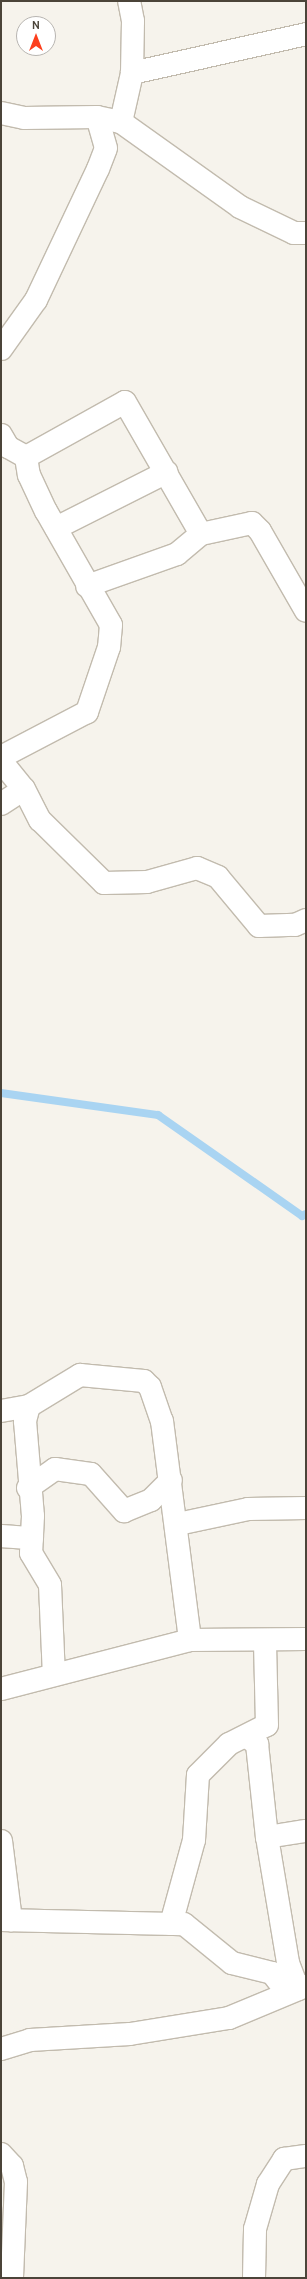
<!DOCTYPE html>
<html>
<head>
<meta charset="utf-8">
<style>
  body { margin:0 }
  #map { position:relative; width:307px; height:2279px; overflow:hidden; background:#f6f3ec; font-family:Cabin,sans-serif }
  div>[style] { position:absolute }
  .stream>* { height:8px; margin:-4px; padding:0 4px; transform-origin:4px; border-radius:4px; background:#a9d4f2 }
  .roads { filter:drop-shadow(1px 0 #c2bbae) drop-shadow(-1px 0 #c2bbae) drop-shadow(0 1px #c2bbae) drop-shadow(0 -1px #c2bbae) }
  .minor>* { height:22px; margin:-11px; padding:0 11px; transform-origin:11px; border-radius:11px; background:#fff }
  span { translate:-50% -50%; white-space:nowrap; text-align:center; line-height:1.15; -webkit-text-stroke:3px #fff; paint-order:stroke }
  .frame { position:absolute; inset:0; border:2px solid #4b4439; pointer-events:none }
  .north { position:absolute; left:16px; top:16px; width:40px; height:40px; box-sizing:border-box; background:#fff; border:1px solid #b7b4b0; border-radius:50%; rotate:0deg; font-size:11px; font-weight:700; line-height:16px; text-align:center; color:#4b4439 }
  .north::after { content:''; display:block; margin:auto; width:14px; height:18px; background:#fc3f1d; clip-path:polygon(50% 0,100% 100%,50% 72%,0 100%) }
</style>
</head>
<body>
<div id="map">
  <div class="stream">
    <i style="left:1px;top:1093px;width:159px;rotate:8deg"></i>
    <i style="left:158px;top:1115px;width:176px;rotate:35deg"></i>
    <i style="left:302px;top:1216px;width:4px;rotate:-27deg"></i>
  </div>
  <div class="roads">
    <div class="minor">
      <i style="left:132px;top:73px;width:178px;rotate:-12.6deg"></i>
      <i style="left:1px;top:113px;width:24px;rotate:12deg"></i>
      <i style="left:24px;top:118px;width:73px;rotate:-0.8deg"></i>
      <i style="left:97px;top:117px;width:25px;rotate:12deg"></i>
      <i style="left:121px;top:122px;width:146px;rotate:35.5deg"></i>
      <i style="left:240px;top:207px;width:60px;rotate:25.7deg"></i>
      <i style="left:294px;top:233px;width:12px"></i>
      <i style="left:121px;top:122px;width:50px;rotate:-77.3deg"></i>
      <i style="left:132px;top:73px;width:52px;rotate:-88.9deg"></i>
      <i style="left:133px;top:21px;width:20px;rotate:-101deg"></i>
      <i style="left:1px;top:349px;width:60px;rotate:-54.5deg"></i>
      <i style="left:36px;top:300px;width:145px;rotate:-64.7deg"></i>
      <i style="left:98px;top:169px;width:22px;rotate:-69deg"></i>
      <i style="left:106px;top:148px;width:32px;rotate:-106deg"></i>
      <i style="left:1px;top:435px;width:14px;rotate:60deg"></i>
      <i style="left:8px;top:447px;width:21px;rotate:29deg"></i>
      <i style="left:26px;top:457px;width:18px;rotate:81deg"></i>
      <i style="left:29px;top:475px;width:40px;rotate:65deg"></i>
      <i style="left:46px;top:511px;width:131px;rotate:60.3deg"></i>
      <i style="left:111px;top:625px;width:22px;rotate:95deg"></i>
      <i style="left:109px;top:647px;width:69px;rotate:108.7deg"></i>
      <i style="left:87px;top:712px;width:97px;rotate:152.4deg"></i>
      <i style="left:26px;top:457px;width:113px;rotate:-29.1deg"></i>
      <i style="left:125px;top:402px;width:152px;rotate:60.1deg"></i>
      <i style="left:56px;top:528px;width:124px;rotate:-26.8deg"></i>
      <i style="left:87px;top:586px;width:96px;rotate:-19.6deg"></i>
      <i style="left:177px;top:554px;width:31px;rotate:-40deg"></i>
      <i style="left:201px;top:534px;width:52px;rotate:-12.2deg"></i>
      <i style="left:252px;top:523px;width:11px;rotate:45deg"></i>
      <i style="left:260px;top:531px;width:92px;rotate:60.1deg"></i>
      <i style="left:1px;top:761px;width:36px;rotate:51deg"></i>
      <i style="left:24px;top:789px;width:35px;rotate:63deg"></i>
      <i style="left:40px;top:820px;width:90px;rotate:44.5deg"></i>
      <i style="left:104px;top:883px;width:43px;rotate:-1.3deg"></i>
      <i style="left:147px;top:882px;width:52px;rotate:-15.6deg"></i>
      <i style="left:197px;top:868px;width:23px;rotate:23deg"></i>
      <i style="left:218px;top:877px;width:64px;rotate:50.1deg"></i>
      <i style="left:259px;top:926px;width:36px;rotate:-2deg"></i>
      <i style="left:295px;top:925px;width:12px;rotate:-24deg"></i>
      <i style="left:1px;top:804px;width:27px;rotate:-33deg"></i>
      <i style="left:29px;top:1406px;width:16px;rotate:105deg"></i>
      <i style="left:25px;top:1421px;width:95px;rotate:85.2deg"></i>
      <i style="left:33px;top:1516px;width:37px;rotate:93deg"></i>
      <i style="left:31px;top:1553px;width:37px;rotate:59deg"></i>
      <i style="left:50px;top:1585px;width:90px;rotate:87.5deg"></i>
      <i style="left:1px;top:1411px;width:28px;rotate:-10deg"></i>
      <i style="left:29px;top:1406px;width:60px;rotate:-31.3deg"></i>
      <i style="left:80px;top:1375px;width:64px;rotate:5.4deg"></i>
      <i style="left:144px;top:1381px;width:8px;rotate:45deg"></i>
      <i style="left:150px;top:1387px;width:36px;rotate:71deg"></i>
      <i style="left:162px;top:1421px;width:221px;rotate:82.7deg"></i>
      <i style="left:28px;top:1488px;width:33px;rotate:-35deg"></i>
      <i style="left:55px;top:1469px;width:36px;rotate:8deg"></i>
      <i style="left:91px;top:1474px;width:50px;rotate:48.3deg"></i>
      <i style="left:124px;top:1511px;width:29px;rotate:-22deg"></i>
      <i style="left:151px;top:1500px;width:28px;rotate:-45deg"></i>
      <i style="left:178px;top:1524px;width:72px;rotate:-12.1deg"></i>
      <i style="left:248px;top:1509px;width:58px;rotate:-1deg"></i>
      <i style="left:1px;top:1536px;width:31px;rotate:4deg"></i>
      <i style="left:1px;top:1689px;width:195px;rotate:-14.5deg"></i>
      <i style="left:190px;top:1640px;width:116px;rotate:-0.5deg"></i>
      <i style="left:246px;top:1736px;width:14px;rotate:36deg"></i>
      <i style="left:257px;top:1744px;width:94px;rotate:83.9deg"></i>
      <i style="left:267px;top:1837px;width:128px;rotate:80.5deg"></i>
      <i style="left:288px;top:1963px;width:28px;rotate:69deg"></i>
      <i style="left:267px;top:1837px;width:39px;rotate:-9deg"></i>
      <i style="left:1px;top:1841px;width:80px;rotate:82.8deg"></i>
      <i style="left:1px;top:1920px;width:183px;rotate:1.3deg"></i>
      <i style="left:184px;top:1924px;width:62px;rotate:39.1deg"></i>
      <i style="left:232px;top:1963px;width:41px;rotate:14deg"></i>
      <i style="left:272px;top:1973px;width:24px;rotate:52deg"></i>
      <i style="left:171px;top:1924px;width:87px;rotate:-74.7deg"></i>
      <i style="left:194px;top:1840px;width:65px;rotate:-86.5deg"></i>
      <i style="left:198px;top:1775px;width:44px;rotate:-45deg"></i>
      <i style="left:229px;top:1744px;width:42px;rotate:-26.6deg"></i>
      <i style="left:267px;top:1725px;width:84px;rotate:-91.4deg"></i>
      <i style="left:1px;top:2049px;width:30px;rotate:-17deg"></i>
      <i style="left:30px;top:2040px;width:100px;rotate:-3.4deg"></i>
      <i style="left:130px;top:2034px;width:100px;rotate:-9.2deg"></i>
      <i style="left:229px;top:2018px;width:83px;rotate:-22.6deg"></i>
      <i style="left:1px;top:2154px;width:16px;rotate:47deg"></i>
      <i style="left:12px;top:2166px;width:16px;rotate:76deg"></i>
      <i style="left:16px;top:2182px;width:96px;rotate:92.4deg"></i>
      <i style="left:254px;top:2278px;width:49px;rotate:-88.8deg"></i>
      <i style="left:255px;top:2229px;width:47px;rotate:-73.9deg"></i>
      <i style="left:268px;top:2184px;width:30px;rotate:-57deg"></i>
      <i style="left:284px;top:2159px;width:22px;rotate:-8deg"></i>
    </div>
  </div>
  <div class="frame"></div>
  <div class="north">N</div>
</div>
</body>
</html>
